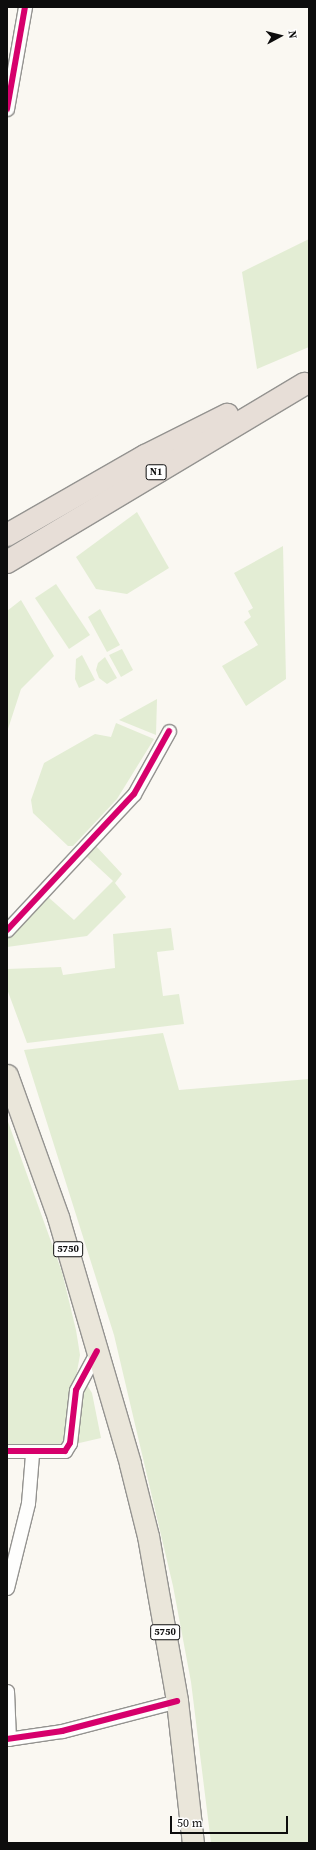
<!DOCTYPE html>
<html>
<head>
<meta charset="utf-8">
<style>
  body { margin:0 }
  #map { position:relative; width:316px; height:1850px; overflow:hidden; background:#faf8f2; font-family:"Source Serif 4",serif }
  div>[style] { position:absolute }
  .green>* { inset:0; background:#e3edd4 }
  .roads { filter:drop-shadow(1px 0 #949390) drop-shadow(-1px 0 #949390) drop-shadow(0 1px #949390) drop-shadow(0 -1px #949390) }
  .street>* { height:13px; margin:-6.5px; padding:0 6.5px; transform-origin:6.5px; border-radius:6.5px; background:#fefefd }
  .primary>* { height:21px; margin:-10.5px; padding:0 10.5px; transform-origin:10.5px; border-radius:10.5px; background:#eae6da }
  .highway>* { height:22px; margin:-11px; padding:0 11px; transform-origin:11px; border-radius:11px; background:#e7ded7 }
  .cycleway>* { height:6px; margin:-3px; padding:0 3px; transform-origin:3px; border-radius:3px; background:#d6006c }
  span { translate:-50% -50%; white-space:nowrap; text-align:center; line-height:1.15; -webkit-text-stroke:4px #fff; paint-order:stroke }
  .shield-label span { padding:1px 3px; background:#fff; border:1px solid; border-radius:3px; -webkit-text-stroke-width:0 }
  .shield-label { font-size:10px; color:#0d0d0d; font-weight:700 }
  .frame { position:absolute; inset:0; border:8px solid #0d0d0d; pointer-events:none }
  .north { position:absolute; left:260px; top:16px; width:40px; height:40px; -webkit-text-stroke:3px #fff; paint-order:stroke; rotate:83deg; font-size:11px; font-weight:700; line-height:16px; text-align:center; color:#0d0d0d }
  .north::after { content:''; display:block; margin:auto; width:14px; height:18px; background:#0d0d0d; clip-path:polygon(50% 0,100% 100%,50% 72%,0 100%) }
  .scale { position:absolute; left:170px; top:1816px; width:118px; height:18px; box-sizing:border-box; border:2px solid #0d0d0d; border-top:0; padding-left:5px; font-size:12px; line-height:14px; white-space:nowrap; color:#0d0d0d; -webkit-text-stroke:3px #fff; paint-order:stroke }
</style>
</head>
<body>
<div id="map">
  <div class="green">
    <i style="clip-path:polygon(309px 239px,309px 347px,257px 369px,242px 272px)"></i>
    <i style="clip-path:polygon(137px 512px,169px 568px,127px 594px,96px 589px,76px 557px)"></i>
    <i style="clip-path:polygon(283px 546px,286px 679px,246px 706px,222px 666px,258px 645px,244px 622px,251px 617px,248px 611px,253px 608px,234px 573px)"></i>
    <i style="clip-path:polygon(56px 584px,90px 635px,69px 649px,35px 598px)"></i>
    <i style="clip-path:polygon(21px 600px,54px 656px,21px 689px,7px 732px,7px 611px)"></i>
    <i style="clip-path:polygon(100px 609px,120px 645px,107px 652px,88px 617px)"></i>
    <i style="clip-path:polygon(122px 649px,133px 670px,121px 677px,109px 655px)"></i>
    <i style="clip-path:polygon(82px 655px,95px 680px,79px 688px,75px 679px,76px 659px)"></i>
    <i style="clip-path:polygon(105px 657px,117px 678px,107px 684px,99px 678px,96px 670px,98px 663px)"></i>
    <i style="clip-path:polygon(157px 699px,156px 735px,119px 720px)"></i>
    <i style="clip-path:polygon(116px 723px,154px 739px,117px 799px,73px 846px,68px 846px,33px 813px,31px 800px,44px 763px,95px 734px,111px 737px)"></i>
    <i style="clip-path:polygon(95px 845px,122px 874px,115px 883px,126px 897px,87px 936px,7px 947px,7px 939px,47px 896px,74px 920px,113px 881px,86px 856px)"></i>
    <i style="clip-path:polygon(171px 928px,174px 950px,157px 952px,163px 996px,179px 994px,184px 1024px,27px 1043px,7px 989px,7px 969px,61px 967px,63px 975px,115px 968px,113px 934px)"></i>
    <i style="clip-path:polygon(163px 1033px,179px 1090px,309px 1079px,309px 1843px,211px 1843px,191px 1682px,173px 1586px,114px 1335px,24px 1050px)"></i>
    <i style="clip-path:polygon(7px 1119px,62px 1272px,76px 1330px,80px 1355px,64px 1444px,7px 1449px)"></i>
    <i style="clip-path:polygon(84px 1380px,92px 1393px,101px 1438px,75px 1444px)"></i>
  </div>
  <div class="roads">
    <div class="street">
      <i style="left:7px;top:109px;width:104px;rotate:-80deg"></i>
      <i style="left:7px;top:930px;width:186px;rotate:-47deg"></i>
      <i style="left:134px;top:794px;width:72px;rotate:-60.9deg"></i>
      <i style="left:7px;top:1451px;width:58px"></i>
      <i style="left:65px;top:1451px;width:9px;rotate:-58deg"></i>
      <i style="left:70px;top:1443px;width:53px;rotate:-83.5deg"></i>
      <i style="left:76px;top:1390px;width:44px;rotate:-61.7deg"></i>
      <i style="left:7px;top:1588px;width:88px;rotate:-76.1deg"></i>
      <i style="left:28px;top:1503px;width:49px;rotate:-85.3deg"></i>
      <i style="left:7px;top:1691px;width:48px;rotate:87.6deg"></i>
      <i style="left:7px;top:1739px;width:56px;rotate:-8.3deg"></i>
      <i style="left:62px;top:1731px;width:119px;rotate:-14.6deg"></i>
    </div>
    <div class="primary">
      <i style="left:7px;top:1075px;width:151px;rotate:70.2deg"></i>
      <i style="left:58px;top:1217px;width:257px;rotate:73.7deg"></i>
      <i style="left:130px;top:1464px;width:74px;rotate:76deg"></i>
      <i style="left:148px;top:1536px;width:168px;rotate:80deg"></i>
      <i style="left:177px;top:1701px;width:143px;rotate:83.6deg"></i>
    </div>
    <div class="highway">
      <i style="left:7px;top:535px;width:159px;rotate:-29.8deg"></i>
      <i style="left:145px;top:456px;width:92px;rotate:-26.6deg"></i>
      <i style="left:7px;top:562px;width:347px;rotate:-30.9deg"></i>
    </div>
  </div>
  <div class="cycleway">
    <i style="left:7px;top:109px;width:104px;rotate:-80deg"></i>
    <i style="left:7px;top:930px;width:186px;rotate:-47deg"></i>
    <i style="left:134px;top:794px;width:72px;rotate:-60.9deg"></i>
    <i style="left:7px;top:1451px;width:58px"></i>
    <i style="left:65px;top:1451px;width:9px;rotate:-58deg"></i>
    <i style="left:70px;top:1443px;width:53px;rotate:-83.5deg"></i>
    <i style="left:76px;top:1390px;width:44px;rotate:-61.7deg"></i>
    <i style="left:7px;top:1739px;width:56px;rotate:-8.3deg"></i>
    <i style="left:62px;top:1731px;width:119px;rotate:-14.6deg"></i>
  </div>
  <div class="shield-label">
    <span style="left:156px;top:472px">N1</span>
    <span style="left:68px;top:1249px">5750</span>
    <span style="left:165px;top:1632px">5750</span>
  </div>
  <div class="frame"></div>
  <div class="north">N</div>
  <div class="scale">50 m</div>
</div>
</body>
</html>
